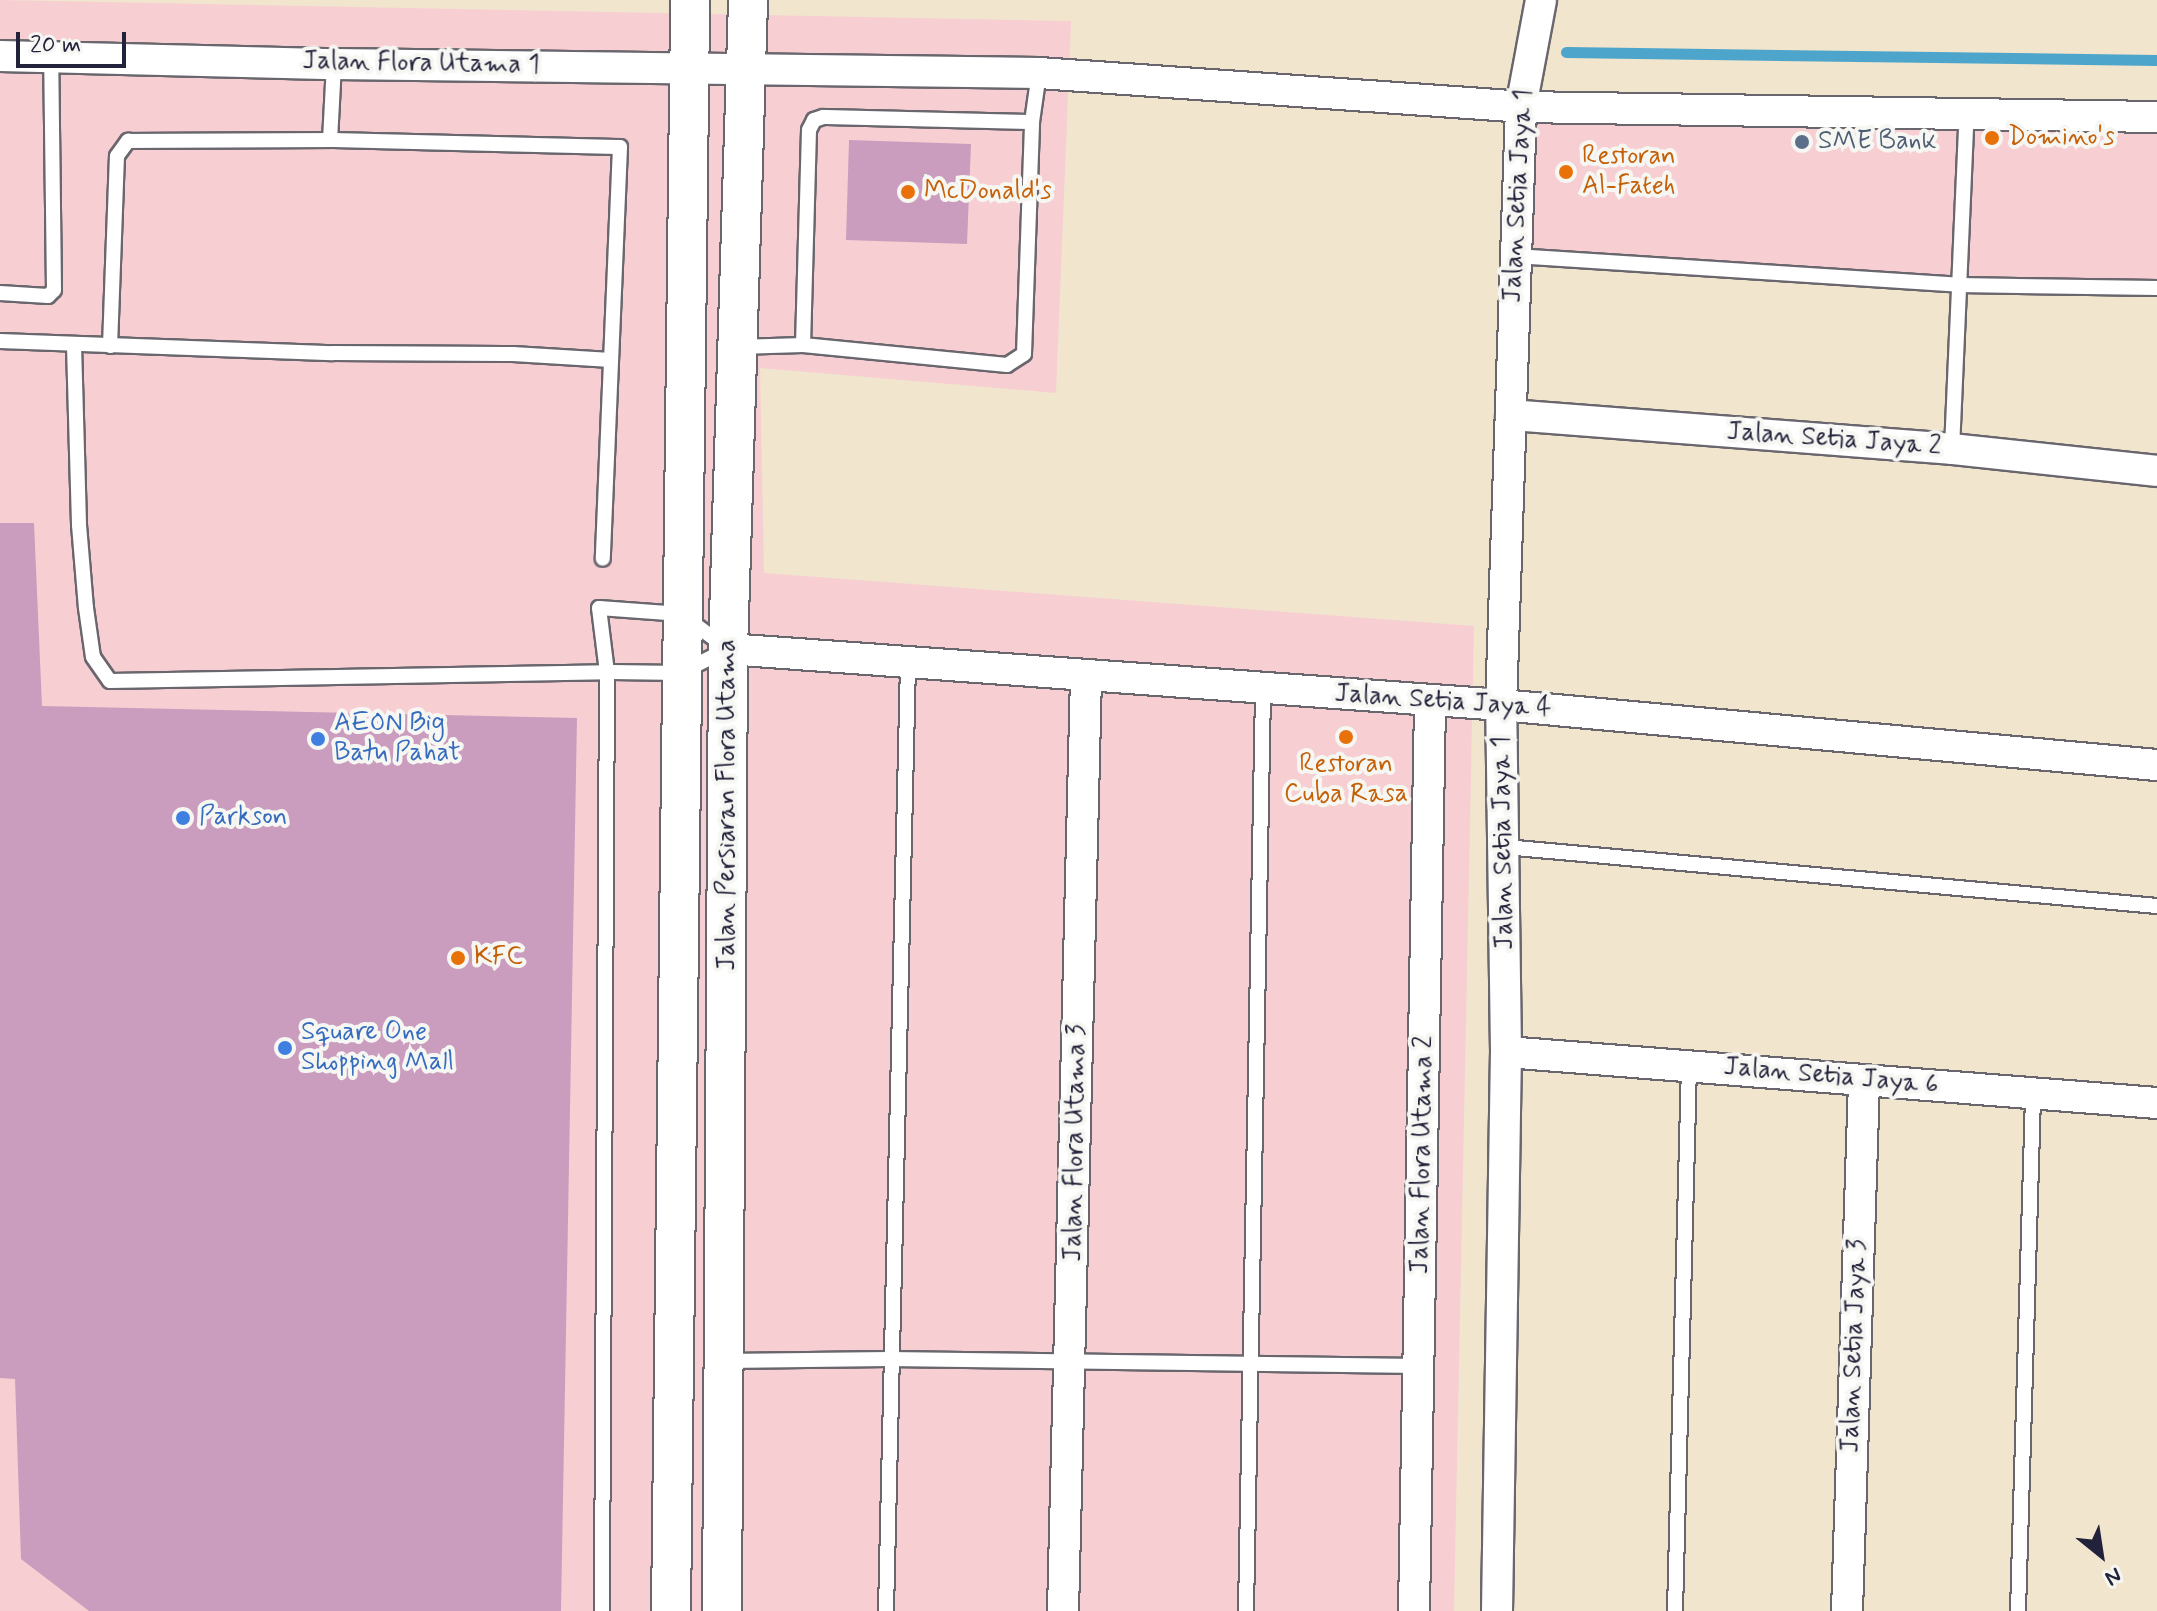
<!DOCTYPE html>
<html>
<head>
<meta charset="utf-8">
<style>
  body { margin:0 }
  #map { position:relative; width:2157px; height:1611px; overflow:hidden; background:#f1e5cd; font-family:Mynerve,sans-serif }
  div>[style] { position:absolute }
  .built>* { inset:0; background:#f7cfd3 }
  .stream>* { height:11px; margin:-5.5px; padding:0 5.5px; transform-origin:5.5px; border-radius:5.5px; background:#4ea5cb }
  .building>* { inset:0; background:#ca9dbe }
  .roads { filter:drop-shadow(2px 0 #6a666e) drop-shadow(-2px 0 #6a666e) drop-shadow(0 2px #6a666e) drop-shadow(0 -2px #6a666e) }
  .service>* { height:14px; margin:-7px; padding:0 7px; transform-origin:7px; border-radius:7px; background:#fff }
  .minor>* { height:30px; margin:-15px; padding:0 15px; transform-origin:15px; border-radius:15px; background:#fff }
  .tertiary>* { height:38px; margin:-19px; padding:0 19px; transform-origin:19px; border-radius:19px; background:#fff }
  .dots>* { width:22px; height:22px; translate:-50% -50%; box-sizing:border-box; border:4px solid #f6f6f2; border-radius:50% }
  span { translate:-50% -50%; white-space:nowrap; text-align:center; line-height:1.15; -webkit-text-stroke:8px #f6f6f2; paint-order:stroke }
  .street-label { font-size:26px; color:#22223b }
  .food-label { font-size:26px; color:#c56008 }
  .left { translate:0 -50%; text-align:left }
  .service-label { font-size:26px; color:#4e5e75 }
  .shop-label { font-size:26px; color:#366cbe }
  .north { position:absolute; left:2061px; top:1515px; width:80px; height:80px; -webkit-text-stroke:6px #f6f6f2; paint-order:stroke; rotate:150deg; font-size:22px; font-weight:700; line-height:32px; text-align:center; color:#22223b }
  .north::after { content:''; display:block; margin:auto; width:28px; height:36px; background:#22223b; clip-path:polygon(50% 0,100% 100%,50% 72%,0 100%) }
  .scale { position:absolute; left:16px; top:32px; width:110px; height:36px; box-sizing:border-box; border:4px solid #22223b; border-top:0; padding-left:10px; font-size:24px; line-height:28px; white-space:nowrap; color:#22223b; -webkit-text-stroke:6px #f6f6f2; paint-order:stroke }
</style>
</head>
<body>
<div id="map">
  <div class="built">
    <i style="clip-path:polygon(0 0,1071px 21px,1056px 393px,760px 368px,764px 573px,1474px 626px,1454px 1611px,0 1611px)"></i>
    <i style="clip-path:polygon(1510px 90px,1617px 95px,2157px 104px,2157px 297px,1947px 293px,1502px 263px)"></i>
  </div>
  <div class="stream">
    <i style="left:1566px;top:52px;width:591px;rotate:0.78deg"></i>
  </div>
  <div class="building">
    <i style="clip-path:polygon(849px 140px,971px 144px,967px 244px,846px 240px)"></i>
    <i style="clip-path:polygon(0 523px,34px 523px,42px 706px,577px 718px,561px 1611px,89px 1611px,21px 1559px,15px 1379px,0 1378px)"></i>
  </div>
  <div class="roads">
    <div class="service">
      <i style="left:334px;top:64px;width:76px;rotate:93deg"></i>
      <i style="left:330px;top:140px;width:290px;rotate:1.4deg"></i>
      <i style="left:620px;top:147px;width:412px;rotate:92.4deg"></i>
      <i style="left:1515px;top:256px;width:445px;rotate:3.7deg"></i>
      <i style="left:1959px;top:285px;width:198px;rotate:0.9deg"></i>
      <i style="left:0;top:293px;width:48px;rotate:3.6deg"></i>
      <i style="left:48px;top:296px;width:8px;rotate:-45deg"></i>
      <i style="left:54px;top:290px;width:233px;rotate:-90.7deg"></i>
      <i style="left:0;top:341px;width:333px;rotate:2.1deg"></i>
      <i style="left:333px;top:353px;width:180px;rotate:0.3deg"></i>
      <i style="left:513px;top:354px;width:98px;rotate:3.5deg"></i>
      <i style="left:74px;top:345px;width:180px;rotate:88.4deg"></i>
      <i style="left:79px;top:525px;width:83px;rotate:85.2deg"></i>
      <i style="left:86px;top:608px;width:49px;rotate:81.9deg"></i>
      <i style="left:93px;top:657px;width:29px;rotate:55deg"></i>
      <i style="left:110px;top:681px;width:497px;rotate:-1deg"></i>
      <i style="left:607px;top:672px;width:73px;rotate:0.8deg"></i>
      <i style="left:680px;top:673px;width:54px;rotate:-26.6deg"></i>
      <i style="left:728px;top:649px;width:59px;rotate:-143.3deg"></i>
      <i style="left:681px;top:614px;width:82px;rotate:-175.8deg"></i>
      <i style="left:599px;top:608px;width:64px;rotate:82.9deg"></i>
      <i style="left:607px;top:672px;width:939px;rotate:90.31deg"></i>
      <i style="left:803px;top:345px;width:215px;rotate:-88.4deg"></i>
      <i style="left:809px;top:130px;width:11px;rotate:-63deg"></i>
      <i style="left:814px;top:120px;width:9px;rotate:-18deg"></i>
      <i style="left:823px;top:117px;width:209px;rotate:1.4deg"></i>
      <i style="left:110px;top:346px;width:190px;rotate:-87.9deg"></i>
      <i style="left:117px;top:156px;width:19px;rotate:-54deg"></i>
      <i style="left:128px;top:141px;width:202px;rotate:-0.3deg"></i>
      <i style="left:738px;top:347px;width:65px;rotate:-1.8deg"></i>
      <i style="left:803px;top:345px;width:205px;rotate:5.6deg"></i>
      <i style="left:1007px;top:365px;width:20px;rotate:-33deg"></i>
      <i style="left:1024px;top:354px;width:232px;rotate:-88deg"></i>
      <i style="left:1032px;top:122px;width:49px;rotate:-81.9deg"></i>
      <i style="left:1952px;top:449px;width:337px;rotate:-87.5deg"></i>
      <i style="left:1505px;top:847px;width:655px;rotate:5.17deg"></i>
      <i style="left:725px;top:1361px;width:164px;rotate:-0.7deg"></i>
      <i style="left:889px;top:1359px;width:531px;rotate:0.76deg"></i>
      <i style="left:886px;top:1611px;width:951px;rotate:-88.67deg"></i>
      <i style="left:1246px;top:1611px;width:921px;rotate:-88.94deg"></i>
      <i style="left:1675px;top:1611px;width:547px;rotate:-88.53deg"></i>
      <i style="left:2018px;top:1611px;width:516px;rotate:-88.33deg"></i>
    </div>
    <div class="minor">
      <i style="left:0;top:56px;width:334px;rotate:1.4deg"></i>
      <i style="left:334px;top:64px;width:705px;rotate:0.73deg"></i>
      <i style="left:1039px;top:73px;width:483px;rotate:4deg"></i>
      <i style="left:1521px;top:107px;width:636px;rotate:0.9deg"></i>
      <i style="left:1511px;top:415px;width:442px;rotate:4.4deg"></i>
      <i style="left:1952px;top:449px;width:206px;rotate:6.1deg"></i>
      <i style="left:728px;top:649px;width:775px;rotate:4.14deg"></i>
      <i style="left:1501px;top:705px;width:659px;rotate:5.23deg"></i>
      <i style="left:1506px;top:1052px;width:653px;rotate:4.48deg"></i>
      <i style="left:1063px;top:1611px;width:936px;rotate:-88.59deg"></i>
      <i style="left:1414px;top:1611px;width:911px;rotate:-88.99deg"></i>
      <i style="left:1497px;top:1611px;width:559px;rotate:-89.08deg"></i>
      <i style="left:1506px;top:1052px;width:347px;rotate:-90.8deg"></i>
      <i style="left:1501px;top:705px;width:598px;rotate:-88.08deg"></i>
      <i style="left:1521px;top:107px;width:109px;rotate:-79.4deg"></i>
      <i style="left:1847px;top:1611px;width:530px;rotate:-88.16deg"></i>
    </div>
    <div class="tertiary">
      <i style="left:671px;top:1611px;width:1611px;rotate:-89.32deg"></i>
      <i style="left:722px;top:1611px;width:962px;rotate:-89.64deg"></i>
      <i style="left:728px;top:649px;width:649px;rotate:-88.23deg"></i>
    </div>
  </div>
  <div class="dots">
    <i style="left:1992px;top:138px;background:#e8710a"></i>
    <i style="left:1802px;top:142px;background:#5c6f8a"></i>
    <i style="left:1566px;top:172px;background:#e8710a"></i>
    <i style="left:908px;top:192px;background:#e8710a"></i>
    <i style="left:1346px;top:737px;background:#e8710a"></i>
    <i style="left:318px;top:739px;background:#3f7fe0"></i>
    <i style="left:183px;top:818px;background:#3f7fe0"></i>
    <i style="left:458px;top:958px;background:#e8710a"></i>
    <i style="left:285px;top:1048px;background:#3f7fe0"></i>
  </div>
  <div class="street-label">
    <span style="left:421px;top:64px;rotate:1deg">Jalan Flora Utama 1</span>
    <span style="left:1519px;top:196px;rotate:-87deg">Jalan Setia Jaya 1</span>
    <span style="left:1834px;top:440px;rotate:4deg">Jalan Setia Jaya 2</span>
    <span style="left:1443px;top:702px;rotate:4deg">Jalan Setia Jaya 4</span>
    <span style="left:728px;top:805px;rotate:-90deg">Jalan Persiaran Flora Utama</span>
    <span style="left:1504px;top:843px;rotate:-91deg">Jalan Setia Jaya 1</span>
    <span style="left:1831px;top:1077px;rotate:5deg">Jalan Setia Jaya 6</span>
    <span style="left:1076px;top:1143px;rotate:-89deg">Jalan Flora Utama 3</span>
    <span style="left:1423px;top:1155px;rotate:-89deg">Jalan Flora Utama 2</span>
    <span style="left:1855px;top:1346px;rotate:-88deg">Jalan Setia Jaya 3</span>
  </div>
  <div class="food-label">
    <span class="left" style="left:2008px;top:138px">Domino's</span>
    <span class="left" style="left:1582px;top:172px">Restoran<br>Al-Fateh</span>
    <span class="left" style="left:924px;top:192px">McDonald's</span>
    <span style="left:1346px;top:780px">Restoran<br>Cuba Rasa</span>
    <span class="left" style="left:474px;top:958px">KFC</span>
  </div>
  <div class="service-label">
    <span class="left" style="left:1818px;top:142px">SME Bank</span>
  </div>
  <div class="shop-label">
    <span class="left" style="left:334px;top:739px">AEON Big<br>Batu Pahat</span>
    <span class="left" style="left:199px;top:818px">Parkson</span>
    <span class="left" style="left:301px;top:1048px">Square One<br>Shopping Mall</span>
  </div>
  <div class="north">N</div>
  <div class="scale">20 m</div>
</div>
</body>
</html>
